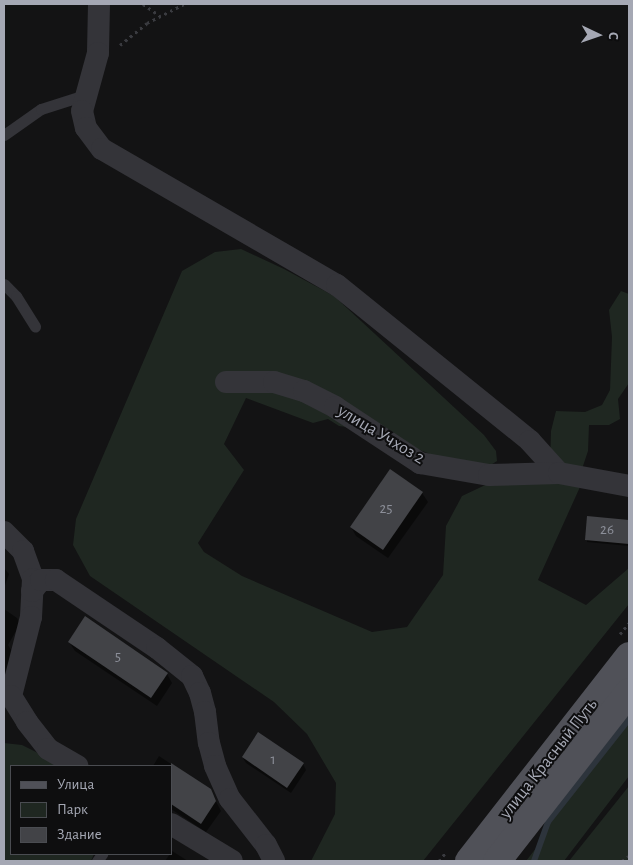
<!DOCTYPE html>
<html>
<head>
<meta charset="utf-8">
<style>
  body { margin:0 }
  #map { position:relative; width:633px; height:865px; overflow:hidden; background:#131314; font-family:"Alegreya Sans",sans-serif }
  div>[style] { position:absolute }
  .green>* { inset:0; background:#1f2721 }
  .shadow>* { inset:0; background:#0007 }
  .stream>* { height:6px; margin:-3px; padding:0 3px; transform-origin:3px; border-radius:3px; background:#2d343c }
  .building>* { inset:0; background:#424347 }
  .path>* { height:3px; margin-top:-1.5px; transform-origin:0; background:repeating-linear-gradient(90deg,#3a3b40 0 2.5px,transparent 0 6.5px) }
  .lane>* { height:11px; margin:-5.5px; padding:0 5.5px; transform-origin:5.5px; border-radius:5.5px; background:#343439 }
  .street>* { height:22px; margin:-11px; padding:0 11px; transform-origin:11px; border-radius:11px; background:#343439 }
  .primary>* { height:28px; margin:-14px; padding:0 14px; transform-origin:14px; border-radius:14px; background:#505158 }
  span { translate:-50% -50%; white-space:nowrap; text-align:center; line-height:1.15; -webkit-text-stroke:4px #0e0e0f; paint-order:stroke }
  .number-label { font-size:15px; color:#8c8f99 }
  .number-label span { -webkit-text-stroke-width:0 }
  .street-label { font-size:18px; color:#a5a8b4 }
  .frame { position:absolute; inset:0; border:5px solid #a5a8b4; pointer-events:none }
  .legend { position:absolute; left:10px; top:765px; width:162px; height:90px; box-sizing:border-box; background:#0e0e0f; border:1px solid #4a4c51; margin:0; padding:6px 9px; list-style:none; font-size:15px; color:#a5a8b4 }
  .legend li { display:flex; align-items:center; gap:10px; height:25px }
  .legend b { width:25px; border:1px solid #4a4c51 }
  .north { position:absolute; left:573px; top:10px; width:50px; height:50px; -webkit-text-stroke:4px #0e0e0f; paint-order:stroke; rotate:93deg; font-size:14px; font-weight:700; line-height:20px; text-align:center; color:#a5a8b4 }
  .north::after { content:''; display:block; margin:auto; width:18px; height:22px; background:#a5a8b4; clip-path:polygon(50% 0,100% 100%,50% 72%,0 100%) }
</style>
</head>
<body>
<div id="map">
  <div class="green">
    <i style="clip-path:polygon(241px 249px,284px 269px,334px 296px,484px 435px,496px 451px,497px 461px,483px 470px,461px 466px,368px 430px,339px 426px,328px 419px,313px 423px,246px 398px,224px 444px,244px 470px,198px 543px,204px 552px,242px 576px,372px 632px,407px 627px,443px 575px,446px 526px,462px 496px,498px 479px,528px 478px,580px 487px,538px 580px,586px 605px,629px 568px,629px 604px,423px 861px,311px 861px,335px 814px,336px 783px,307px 734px,274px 702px,90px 576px,73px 545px,76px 519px,182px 271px,215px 252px)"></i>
    <i style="clip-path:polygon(621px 291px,629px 294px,629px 383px,618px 399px,620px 419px,609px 425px,589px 425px,588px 451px,582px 469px,550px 466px,551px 431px,556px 411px,585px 412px,602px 405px,610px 390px,612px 337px,609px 310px)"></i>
    <i style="clip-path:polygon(629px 721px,629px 776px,564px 861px,526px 861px,540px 843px,550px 819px)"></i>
    <i style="clip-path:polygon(4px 743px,22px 745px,64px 766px,11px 766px,11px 854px,94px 854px,91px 861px,4px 861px)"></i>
    <i style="clip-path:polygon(629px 786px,629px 861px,569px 861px)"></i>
  </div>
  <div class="shadow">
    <i style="clip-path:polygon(390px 471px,422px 493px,428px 502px,388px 558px,356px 536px,351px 527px)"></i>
    <i style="clip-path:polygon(588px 517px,629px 521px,629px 546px,587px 542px)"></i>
    <i style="clip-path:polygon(4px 568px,9px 574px,4px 588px)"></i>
    <i style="clip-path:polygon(4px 609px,17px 618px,20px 624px,8px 645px,13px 653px,4px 688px)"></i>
    <i style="clip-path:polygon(69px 642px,167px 674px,172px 683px,157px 706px,75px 651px)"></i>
    <i style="clip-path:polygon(159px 756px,210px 790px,221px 811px,206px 832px,171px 809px,171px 766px,153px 766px)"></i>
    <i style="clip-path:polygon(243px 758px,303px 764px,306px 770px,291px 793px,246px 763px)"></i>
    <i style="clip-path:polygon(172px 851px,188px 861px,165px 861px)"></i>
  </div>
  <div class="stream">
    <i style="left:534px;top:861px;width:41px;rotate:-70.3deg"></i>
    <i style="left:548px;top:822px;width:131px;rotate:-51.8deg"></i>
  </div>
  <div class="building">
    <i style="clip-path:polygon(390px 469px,423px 492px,383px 550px,350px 527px)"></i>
    <i style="clip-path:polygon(587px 516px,629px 520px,629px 544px,585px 540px)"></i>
    <i style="clip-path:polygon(85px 616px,168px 673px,151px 698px,68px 642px)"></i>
    <i style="clip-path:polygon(258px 732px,304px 763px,287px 788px,242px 757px)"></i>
    <i style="clip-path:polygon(171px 763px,211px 789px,216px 801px,201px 824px,171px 804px)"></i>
  </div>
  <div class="path">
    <i style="left:143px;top:4px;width:21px;rotate:35deg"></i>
    <i style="left:120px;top:45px;width:35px;rotate:-39deg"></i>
    <i style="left:147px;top:23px;width:42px;rotate:-27.2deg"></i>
    <i style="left:620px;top:634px;width:14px;rotate:-51deg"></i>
    <i style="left:439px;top:861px;width:11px;rotate:-52deg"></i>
    <i style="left:622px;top:861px;width:9px;rotate:-36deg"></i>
  </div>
  <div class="lane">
    <i style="left:4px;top:135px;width:45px;rotate:-35.1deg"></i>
    <i style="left:41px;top:109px;width:46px;rotate:-17.7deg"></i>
    <i style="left:4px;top:284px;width:17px;rotate:45deg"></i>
    <i style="left:16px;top:296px;width:36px;rotate:58deg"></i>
    <i style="left:97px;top:861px;width:9px;rotate:-54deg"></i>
  </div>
  <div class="street">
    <i style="left:99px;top:4px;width:49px;rotate:91.2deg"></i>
    <i style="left:98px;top:53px;width:60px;rotate:105.4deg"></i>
    <i style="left:82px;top:111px;width:17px;rotate:77deg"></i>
    <i style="left:86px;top:128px;width:26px;rotate:53deg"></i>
    <i style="left:102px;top:149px;width:272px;rotate:30.1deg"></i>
    <i style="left:337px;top:285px;width:248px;rotate:38.9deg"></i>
    <i style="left:530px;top:441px;width:43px;rotate:47.8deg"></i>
    <i style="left:226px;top:382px;width:48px"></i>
    <i style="left:274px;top:382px;width:31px;rotate:17deg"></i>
    <i style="left:304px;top:391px;width:35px;rotate:27deg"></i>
    <i style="left:335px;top:407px;width:102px;rotate:33.4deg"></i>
    <i style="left:420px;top:463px;width:70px;rotate:9.9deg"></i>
    <i style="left:489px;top:475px;width:70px;rotate:-1.6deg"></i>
    <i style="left:559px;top:473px;width:71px;rotate:10.5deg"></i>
    <i style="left:4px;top:532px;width:27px;rotate:45deg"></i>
    <i style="left:23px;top:551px;width:30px;rotate:70deg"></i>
    <i style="left:33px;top:579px;width:38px;rotate:93deg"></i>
    <i style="left:31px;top:617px;width:81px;rotate:104.2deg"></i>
    <i style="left:11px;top:696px;width:31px;rotate:58deg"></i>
    <i style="left:27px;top:722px;width:34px;rotate:52deg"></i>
    <i style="left:48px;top:749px;width:34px;rotate:30deg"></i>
    <i style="left:32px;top:591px;width:14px;rotate:-51deg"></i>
    <i style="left:41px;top:580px;width:15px"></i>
    <i style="left:56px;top:580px;width:122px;rotate:34deg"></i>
    <i style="left:157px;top:648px;width:45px;rotate:38.7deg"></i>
    <i style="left:192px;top:676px;width:19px;rotate:65deg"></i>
    <i style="left:200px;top:693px;width:20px;rotate:75deg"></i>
    <i style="left:205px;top:712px;width:31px;rotate:83deg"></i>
    <i style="left:209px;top:743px;width:24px;rotate:75deg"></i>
    <i style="left:215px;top:766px;width:36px;rotate:66deg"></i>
    <i style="left:230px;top:799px;width:58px;rotate:52deg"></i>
    <i style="left:266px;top:845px;width:18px;rotate:63deg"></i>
    <i style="left:171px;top:824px;width:71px;rotate:31.2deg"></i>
  </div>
  <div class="primary">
    <i style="left:469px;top:861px;width:260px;rotate:-52deg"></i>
    <i style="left:497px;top:861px;width:214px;rotate:-52deg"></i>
  </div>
  <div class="number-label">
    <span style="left:386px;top:509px">25</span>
    <span style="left:607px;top:530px">26</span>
    <span style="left:118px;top:657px">5</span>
    <span style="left:273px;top:760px">1</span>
  </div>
  <div class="street-label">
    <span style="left:381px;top:435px;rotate:31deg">улица Учхоз 2</span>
    <span style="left:549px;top:759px;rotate:-52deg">улица Красный Путь</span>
  </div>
  <div class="frame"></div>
  <ul class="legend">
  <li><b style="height:6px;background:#505158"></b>Улица</li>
  <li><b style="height:14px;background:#1f2721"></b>Парк</li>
  <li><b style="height:14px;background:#424347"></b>Здание</li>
  </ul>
  <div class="north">С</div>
</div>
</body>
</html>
